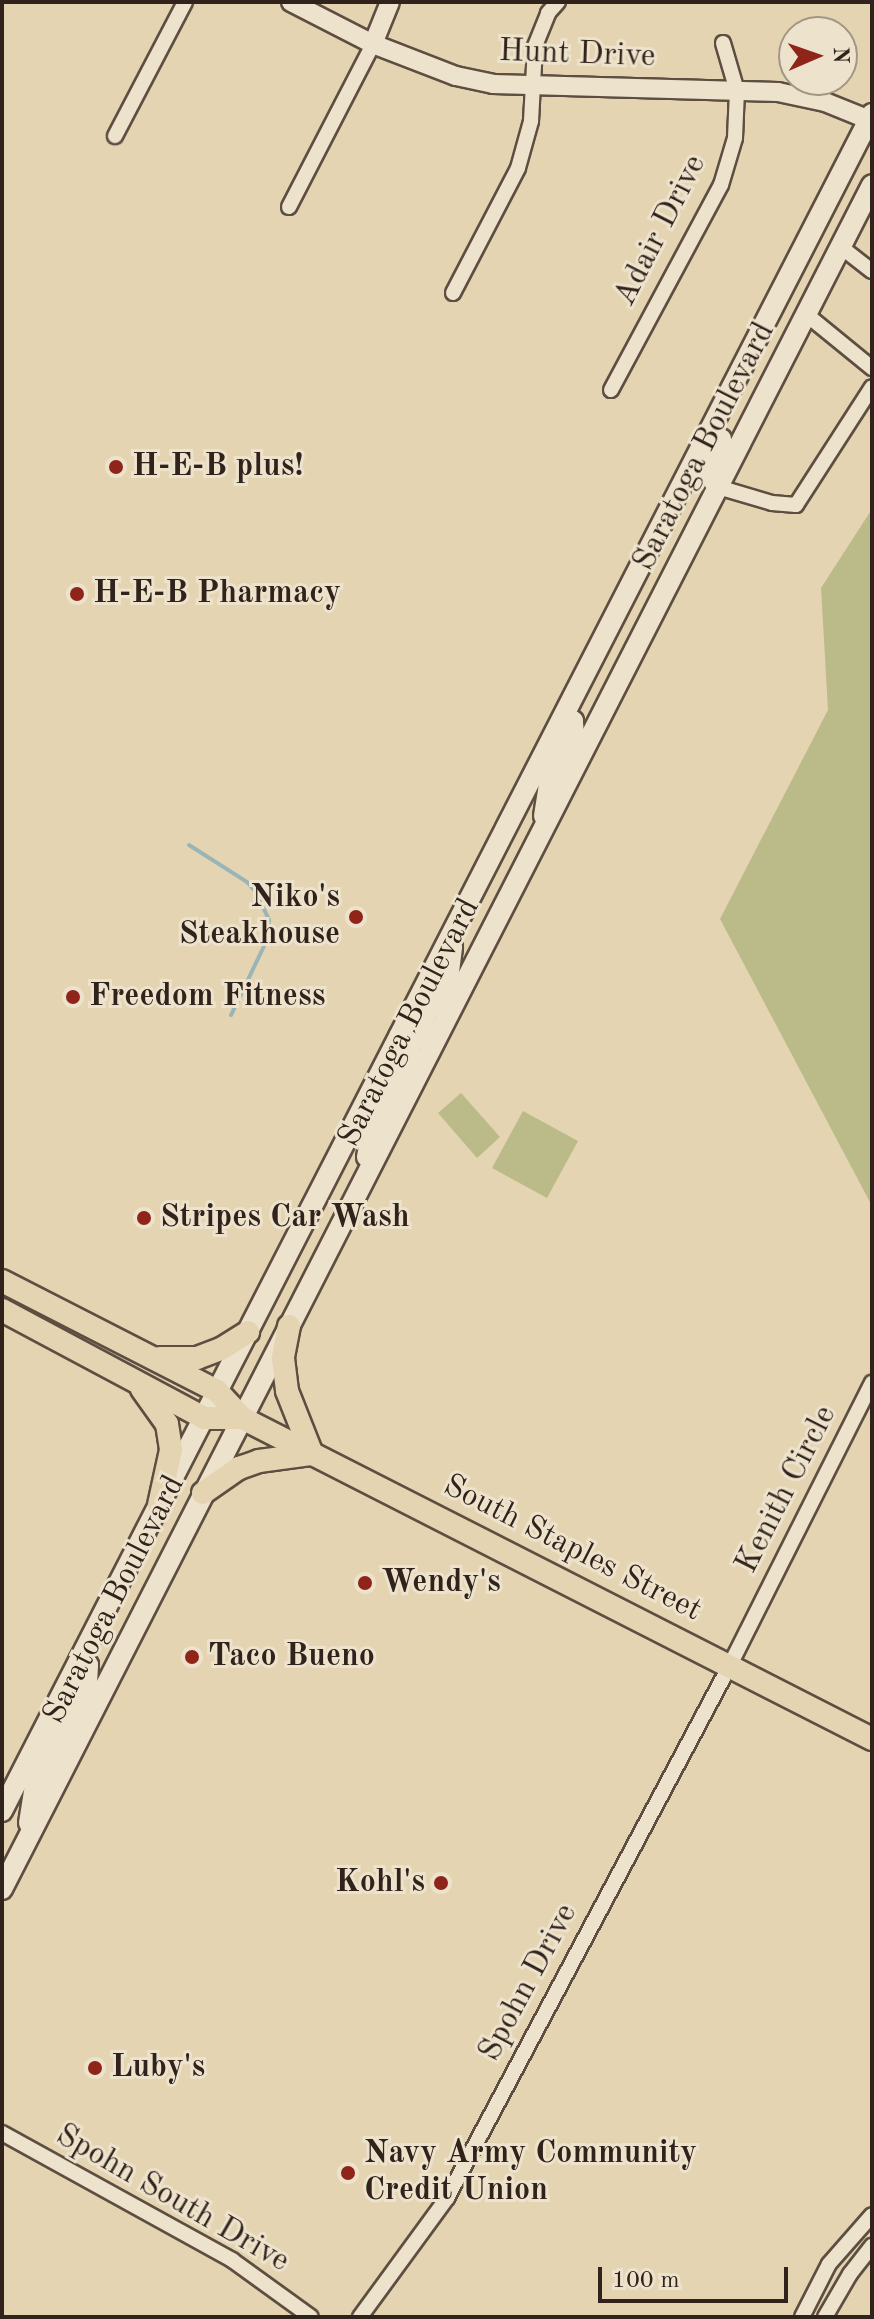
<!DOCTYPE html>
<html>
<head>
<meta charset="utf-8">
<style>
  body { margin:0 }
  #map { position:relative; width:874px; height:2319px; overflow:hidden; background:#e4d4b2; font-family:"Old Standard TT",serif }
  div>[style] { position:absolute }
  .green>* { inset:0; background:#babb88 }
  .stream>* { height:4px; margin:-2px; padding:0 2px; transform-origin:2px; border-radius:2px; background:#9ab5b7 }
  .roads { filter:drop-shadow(2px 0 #5e4e41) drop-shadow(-2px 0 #5e4e41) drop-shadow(0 2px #5e4e41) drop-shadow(0 -2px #5e4e41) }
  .minor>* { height:14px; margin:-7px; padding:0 7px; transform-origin:7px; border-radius:7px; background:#ede3cd }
  .tertiary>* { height:18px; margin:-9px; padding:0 9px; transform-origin:9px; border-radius:9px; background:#ede3cd }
  .secondary>* { height:20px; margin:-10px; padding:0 10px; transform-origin:10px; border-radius:10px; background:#ede3cd }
  .primary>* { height:22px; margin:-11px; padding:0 11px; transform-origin:11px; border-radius:11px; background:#e4d4b2 }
  .dots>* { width:22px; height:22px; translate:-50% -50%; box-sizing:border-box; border:4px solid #ede3cd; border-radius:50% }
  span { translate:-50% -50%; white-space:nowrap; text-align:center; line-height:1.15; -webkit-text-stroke:6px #ede3cd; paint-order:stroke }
  .street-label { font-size:32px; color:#31221b }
  .poi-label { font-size:32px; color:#31221b; font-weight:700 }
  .left { translate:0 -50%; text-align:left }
  .right { translate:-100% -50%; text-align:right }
  .frame { position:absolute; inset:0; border:4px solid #31221b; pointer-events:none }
  .north { position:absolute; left:778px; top:16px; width:80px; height:80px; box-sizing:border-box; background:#ede3cd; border:2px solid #a29686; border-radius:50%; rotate:88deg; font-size:22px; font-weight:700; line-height:32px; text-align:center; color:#31221b }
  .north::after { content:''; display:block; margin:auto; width:28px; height:36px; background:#8f2418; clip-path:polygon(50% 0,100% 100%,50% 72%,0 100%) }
  .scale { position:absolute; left:598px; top:2267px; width:190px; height:36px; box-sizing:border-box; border:4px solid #31221b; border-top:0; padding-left:10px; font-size:24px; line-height:28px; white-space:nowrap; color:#31221b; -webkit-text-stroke:6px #ede3cd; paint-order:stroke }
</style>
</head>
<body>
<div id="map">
  <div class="green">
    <i style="clip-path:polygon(872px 509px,872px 1206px,720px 919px,828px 710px,821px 588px)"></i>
    <i style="clip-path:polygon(461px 1093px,500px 1137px,477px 1158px,438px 1113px)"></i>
    <i style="clip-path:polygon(523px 1111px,578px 1141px,547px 1198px,492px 1168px)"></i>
  </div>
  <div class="stream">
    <i style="left:189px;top:845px;width:69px;rotate:32.5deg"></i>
    <i style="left:247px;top:882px;width:13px;rotate:48deg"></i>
    <i style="left:256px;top:892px;width:31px;rotate:65deg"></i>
    <i style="left:269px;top:920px;width:22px;rotate:98deg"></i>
    <i style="left:266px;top:942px;width:81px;rotate:115.6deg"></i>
  </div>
  <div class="roads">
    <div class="minor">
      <i style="left:115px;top:136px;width:151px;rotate:-62.4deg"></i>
      <i style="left:289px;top:207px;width:183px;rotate:-62.7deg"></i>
      <i style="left:841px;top:247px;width:39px;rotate:38deg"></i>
      <i style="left:453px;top:293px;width:141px;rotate:-62.5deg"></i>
      <i style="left:518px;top:168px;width:49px;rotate:-74.5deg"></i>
      <i style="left:531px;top:121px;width:75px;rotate:-86.9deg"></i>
      <i style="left:535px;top:46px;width:35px;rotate:-68deg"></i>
      <i style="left:548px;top:13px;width:15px;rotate:-48deg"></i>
      <i style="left:807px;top:315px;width:84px;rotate:39.2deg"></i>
      <i style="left:611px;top:390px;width:233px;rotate:-61.8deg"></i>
      <i style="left:721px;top:185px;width:49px;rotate:-73.4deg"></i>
      <i style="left:735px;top:138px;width:47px;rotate:-87.6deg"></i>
      <i style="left:737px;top:91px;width:50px;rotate:-106.3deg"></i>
      <i style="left:718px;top:487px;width:56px;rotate:16.5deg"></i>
      <i style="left:772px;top:503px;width:24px;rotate:5deg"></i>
      <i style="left:796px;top:505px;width:140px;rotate:-57.2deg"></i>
      <i style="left:2px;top:2133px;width:263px;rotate:28.9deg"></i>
      <i style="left:232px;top:2260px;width:97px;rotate:35.8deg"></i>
      <i style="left:360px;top:2317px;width:147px;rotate:-53.8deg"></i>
      <i style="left:447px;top:2198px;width:603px;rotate:-62.03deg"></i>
      <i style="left:730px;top:1665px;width:316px;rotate:-63.3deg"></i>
      <i style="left:802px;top:2317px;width:59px;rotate:-63deg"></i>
      <i style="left:829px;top:2264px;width:65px;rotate:-48.7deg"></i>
      <i style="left:825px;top:2317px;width:50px;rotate:-59.8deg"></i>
      <i style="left:850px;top:2274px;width:36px;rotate:-52deg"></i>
    </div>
    <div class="tertiary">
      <i style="left:291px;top:2px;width:92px;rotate:27.1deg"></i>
      <i style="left:373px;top:44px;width:89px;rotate:21.1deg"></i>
      <i style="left:456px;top:76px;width:38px;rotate:12deg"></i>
      <i style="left:493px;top:84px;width:285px;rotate:1.6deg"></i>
      <i style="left:778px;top:92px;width:48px;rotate:12deg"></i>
      <i style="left:825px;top:102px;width:51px;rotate:22deg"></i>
      <i style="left:373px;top:44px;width:45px;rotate:-68deg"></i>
    </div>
    <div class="secondary">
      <i style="left:718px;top:487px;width:19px;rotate:-126deg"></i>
      <i style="left:707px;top:472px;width:36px;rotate:-67deg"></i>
      <i style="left:544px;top:816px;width:31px;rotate:-81deg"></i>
      <i style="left:549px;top:785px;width:54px;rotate:-62.5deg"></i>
      <i style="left:574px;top:737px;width:16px;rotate:-94deg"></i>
      <i style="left:573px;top:721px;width:10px;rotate:-151deg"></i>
      <i style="left:430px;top:1050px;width:30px;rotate:-104deg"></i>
      <i style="left:423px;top:1021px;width:55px;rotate:-62deg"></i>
      <i style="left:449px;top:972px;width:26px;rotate:-83deg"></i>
      <i style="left:367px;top:1157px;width:31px;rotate:-79deg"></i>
      <i style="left:373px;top:1127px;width:82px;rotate:-63.1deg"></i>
      <i style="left:410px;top:1054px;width:13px;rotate:-94deg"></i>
      <i style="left:409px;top:1041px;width:11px;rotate:-153deg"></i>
      <i style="left:2px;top:1811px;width:1907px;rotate:-62.86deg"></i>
      <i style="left:29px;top:1823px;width:39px;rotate:-81deg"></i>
      <i style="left:35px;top:1784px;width:113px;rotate:-62.5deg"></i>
      <i style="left:87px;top:1684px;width:19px;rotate:-87deg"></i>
      <i style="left:88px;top:1665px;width:10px;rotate:-151deg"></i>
      <i style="left:2px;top:1889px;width:1913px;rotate:-62.95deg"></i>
    </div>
    <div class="primary">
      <i style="left:2px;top:1281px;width:242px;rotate:27.1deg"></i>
      <i style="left:217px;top:1391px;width:37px;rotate:47deg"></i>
      <i style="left:242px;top:1418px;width:707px;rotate:27deg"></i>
      <i style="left:2px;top:1310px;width:229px;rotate:28.1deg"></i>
      <i style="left:204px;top:1418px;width:38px"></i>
      <i style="left:289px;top:1326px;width:33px;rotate:101deg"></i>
      <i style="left:283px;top:1358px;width:33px;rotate:83deg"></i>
      <i style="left:287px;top:1391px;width:68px;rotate:68.4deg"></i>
      <i style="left:160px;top:1358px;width:37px"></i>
      <i style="left:197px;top:1358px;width:26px;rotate:-21deg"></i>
      <i style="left:221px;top:1349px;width:32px;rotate:-32deg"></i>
      <i style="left:142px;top:1389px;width:43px;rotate:54.5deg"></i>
      <i style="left:167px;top:1424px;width:26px;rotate:81deg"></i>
      <i style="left:171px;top:1450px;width:56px;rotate:102.3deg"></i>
      <i style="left:203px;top:1493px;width:44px;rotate:-34.8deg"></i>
      <i style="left:239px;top:1468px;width:21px;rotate:-19deg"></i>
      <i style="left:259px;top:1461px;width:52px;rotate:-7.7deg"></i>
    </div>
  </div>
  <div class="dots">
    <i style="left:116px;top:467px;background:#8f2418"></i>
    <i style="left:77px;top:594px;background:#8f2418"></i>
    <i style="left:356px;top:917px;background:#8f2418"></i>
    <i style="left:73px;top:997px;background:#8f2418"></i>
    <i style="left:144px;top:1218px;background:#8f2418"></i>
    <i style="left:365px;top:1583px;background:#8f2418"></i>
    <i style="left:192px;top:1657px;background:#8f2418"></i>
    <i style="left:441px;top:1883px;background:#8f2418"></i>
    <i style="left:95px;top:2068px;background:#8f2418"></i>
    <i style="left:348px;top:2173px;background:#8f2418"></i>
  </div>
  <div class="street-label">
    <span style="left:577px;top:55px;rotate:2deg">Hunt Drive</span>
    <span style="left:661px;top:231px;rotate:-63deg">Adair Drive</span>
    <span style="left:705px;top:447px;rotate:-63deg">Saratoga Boulevard</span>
    <span style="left:410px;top:1023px;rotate:-63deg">Saratoga Boulevard</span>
    <span style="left:787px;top:1490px;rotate:-63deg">Kenith Circle</span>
    <span style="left:572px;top:1549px;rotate:27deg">South Staples Street</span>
    <span style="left:115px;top:1600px;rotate:-63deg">Saratoga Boulevard</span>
    <span style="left:529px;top:1983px;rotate:-62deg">Spohn Drive</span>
    <span style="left:172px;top:2199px;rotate:30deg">Spohn South Drive</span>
  </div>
  <div class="poi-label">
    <span class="left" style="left:132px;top:467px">H-E-B plus!</span>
    <span class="left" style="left:93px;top:594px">H-E-B Pharmacy</span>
    <span class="right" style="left:340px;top:917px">Niko's<br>Steakhouse</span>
    <span class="left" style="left:89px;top:997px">Freedom Fitness</span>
    <span class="left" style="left:160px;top:1218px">Stripes Car Wash</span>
    <span class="left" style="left:381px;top:1583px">Wendy's</span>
    <span class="left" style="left:208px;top:1657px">Taco Bueno</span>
    <span class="right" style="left:425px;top:1883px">Kohl's</span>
    <span class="left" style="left:111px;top:2068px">Luby's</span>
    <span class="left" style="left:364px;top:2173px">Navy Army Community<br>Credit Union</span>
  </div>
  <div class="frame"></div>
  <div class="north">N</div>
  <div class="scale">100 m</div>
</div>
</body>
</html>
